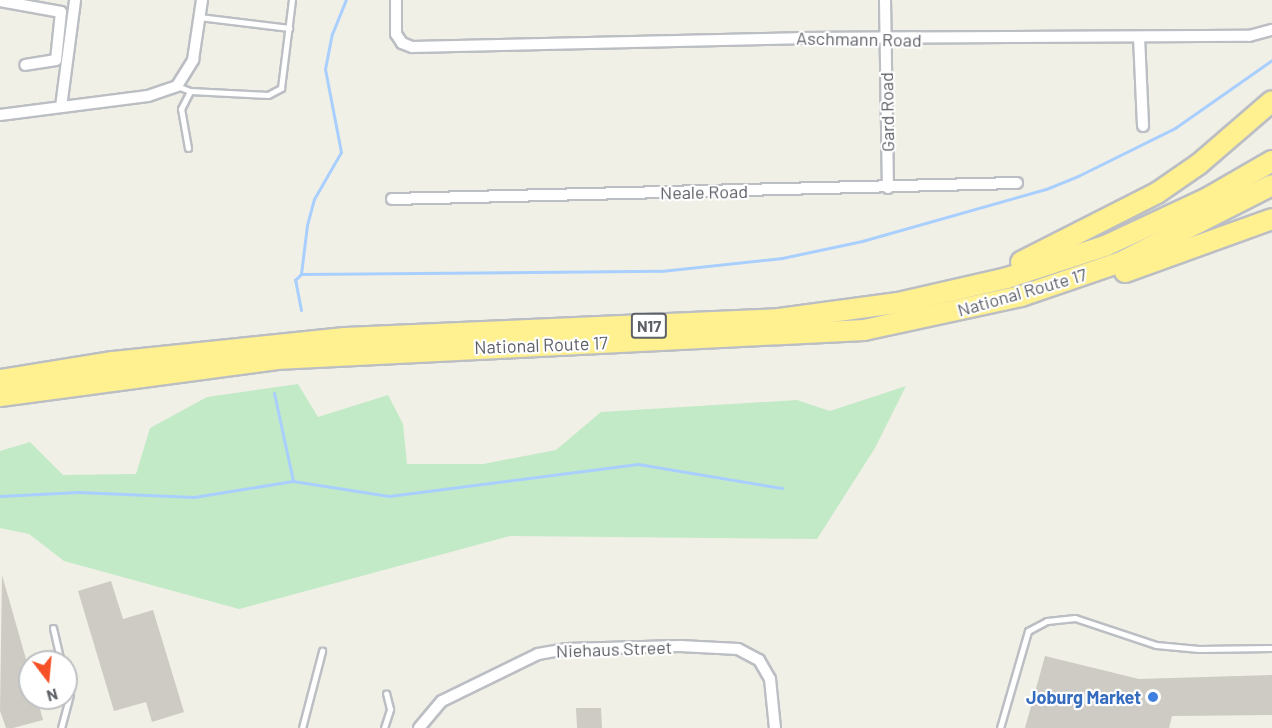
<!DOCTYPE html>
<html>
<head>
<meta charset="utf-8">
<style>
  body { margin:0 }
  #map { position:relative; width:1272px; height:728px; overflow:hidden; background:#f1f0e7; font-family:Barlow,sans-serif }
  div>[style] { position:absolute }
  .green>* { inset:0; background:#c2eac7 }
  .stream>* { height:3px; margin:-1.5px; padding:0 1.5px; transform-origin:1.5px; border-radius:1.5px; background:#a9cfff }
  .building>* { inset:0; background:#cdcbc3 }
  .roads { filter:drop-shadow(2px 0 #bbbec3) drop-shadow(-2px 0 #bbbec3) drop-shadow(0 2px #bbbec3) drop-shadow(0 -2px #bbbec3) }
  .lane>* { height:5px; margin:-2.5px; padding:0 2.5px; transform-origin:2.5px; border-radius:2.5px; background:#fff }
  .street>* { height:10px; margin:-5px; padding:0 5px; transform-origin:5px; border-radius:5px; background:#fff }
  .highway>* { height:20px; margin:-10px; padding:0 10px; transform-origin:10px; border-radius:10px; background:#fff090 }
  .dots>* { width:16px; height:16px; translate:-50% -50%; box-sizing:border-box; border:3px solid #fff; border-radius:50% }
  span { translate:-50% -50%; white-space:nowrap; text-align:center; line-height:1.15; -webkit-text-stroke:4.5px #fff; paint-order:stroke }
  .shield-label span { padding:2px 4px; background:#fff; border:2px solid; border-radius:4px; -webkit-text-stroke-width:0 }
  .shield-label { font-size:16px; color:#5e6168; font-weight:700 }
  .street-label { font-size:18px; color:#5e6168 }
  .shop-label { font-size:18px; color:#366cbe; font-weight:700 }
  .right { translate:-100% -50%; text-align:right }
  .north { position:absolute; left:18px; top:650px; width:60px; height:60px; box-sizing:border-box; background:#fff; border:2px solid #bfc0c3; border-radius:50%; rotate:164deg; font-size:16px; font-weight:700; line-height:24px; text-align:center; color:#5e6168 }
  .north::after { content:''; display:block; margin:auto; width:21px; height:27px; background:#f85026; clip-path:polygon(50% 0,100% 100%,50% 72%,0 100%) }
</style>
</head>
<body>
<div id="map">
  <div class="green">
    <i style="clip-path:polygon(298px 384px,318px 417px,388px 395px,403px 424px,407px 464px,483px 464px,556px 450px,601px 412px,797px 400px,830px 411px,906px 386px,875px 448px,817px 539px,510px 536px,239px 609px,64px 561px,29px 534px,0 528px,0 451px,30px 442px,63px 475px,136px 474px,150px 428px,207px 397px)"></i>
  </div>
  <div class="stream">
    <i style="left:301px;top:274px;width:360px;rotate:-0.5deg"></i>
    <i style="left:661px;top:271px;width:122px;rotate:-6.1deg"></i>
    <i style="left:782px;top:258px;width:82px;rotate:-12deg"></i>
    <i style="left:862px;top:241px;width:191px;rotate:-15.8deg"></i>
    <i style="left:1046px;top:189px;width:35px;rotate:-22deg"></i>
    <i style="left:1078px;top:176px;width:108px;rotate:-26.3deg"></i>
    <i style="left:1175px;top:128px;width:118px;rotate:-35deg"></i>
    <i style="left:301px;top:310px;width:31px;rotate:-101deg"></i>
    <i style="left:295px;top:280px;width:8px;rotate:-45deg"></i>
    <i style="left:301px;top:274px;width:49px;rotate:-83deg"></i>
    <i style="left:307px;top:225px;width:27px;rotate:-75deg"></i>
    <i style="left:314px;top:199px;width:54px;rotate:-60.1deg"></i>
    <i style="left:341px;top:152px;width:85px;rotate:-100.9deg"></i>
    <i style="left:325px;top:69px;width:36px;rotate:-79deg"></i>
    <i style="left:332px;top:34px;width:37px;rotate:-68deg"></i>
    <i style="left:274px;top:393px;width:90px;rotate:77.8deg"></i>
    <i style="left:0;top:496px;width:78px;rotate:-2.9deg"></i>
    <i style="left:78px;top:492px;width:116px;rotate:2.5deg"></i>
    <i style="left:194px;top:497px;width:100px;rotate:-9.2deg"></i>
    <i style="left:293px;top:481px;width:97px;rotate:8.9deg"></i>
    <i style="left:389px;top:496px;width:251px;rotate:-7.3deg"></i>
    <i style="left:638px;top:464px;width:146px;rotate:9.5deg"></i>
  </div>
  <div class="building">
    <i style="clip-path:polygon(2px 575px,30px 673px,30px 698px,37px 698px,43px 720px,13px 728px,6px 728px,0 711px)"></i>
    <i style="clip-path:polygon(111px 581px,123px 619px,153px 610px,184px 712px,152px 722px,146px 702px,114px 711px,78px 591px)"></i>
    <i style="clip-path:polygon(1045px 656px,1139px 679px,1272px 675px,1272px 715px,1172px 716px,1169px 728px,1025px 728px)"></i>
    <i style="clip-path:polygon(576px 708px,601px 708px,602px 728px,577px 728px)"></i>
  </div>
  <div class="roads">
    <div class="lane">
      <i style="left:199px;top:17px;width:91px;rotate:7deg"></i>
      <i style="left:177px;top:86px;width:14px;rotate:21deg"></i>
      <i style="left:190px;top:91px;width:78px;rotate:2.9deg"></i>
      <i style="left:268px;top:95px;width:15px;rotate:-28deg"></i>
      <i style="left:281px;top:88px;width:89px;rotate:-82.9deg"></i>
      <i style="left:188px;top:148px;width:40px;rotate:-100deg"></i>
      <i style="left:181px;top:109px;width:20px;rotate:-63deg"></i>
      <i style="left:53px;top:628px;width:35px;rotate:77deg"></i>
      <i style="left:61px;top:728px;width:35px;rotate:-75deg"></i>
      <i style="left:70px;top:694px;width:15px;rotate:-106deg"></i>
      <i style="left:302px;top:728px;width:80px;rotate:-75.4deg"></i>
      <i style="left:384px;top:728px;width:20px;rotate:-72deg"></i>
      <i style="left:390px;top:709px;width:16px;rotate:-104deg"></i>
      <i style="left:1000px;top:728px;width:101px;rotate:-73.9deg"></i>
      <i style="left:1028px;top:631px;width:21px;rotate:-28deg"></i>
      <i style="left:1047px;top:621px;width:28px;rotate:-6deg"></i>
      <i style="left:1075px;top:618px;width:85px;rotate:18.4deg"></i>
      <i style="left:1156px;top:645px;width:43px;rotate:5.3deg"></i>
      <i style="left:1199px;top:649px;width:73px;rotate:-0.8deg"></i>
    </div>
    <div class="street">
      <i style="left:396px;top:0;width:34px;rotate:90deg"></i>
      <i style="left:396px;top:34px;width:11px;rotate:56deg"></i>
      <i style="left:402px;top:43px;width:11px;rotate:22deg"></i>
      <i style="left:412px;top:47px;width:386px;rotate:-1.3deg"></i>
      <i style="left:798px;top:38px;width:451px;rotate:-0.3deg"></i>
      <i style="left:1249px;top:36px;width:24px;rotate:-15deg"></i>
      <i style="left:885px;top:0;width:188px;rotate:89.1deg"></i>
      <i style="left:0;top:1px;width:62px;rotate:10.2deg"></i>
      <i style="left:61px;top:12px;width:48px;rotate:95.9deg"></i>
      <i style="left:56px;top:60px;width:31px;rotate:171deg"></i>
      <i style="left:1139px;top:37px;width:89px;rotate:87.4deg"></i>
      <i style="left:61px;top:107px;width:108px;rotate:-82.5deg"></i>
      <i style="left:0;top:115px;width:149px;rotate:-7.3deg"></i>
      <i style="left:148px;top:96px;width:31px;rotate:-19deg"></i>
      <i style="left:177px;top:86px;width:31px;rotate:-58deg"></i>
      <i style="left:193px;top:60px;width:61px;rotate:-81.5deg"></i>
      <i style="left:392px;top:199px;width:625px;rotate:-1.47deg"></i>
      <i style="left:419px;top:728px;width:35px;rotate:-50deg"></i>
      <i style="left:442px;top:701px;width:107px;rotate:-26.1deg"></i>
      <i style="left:538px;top:654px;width:28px;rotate:-10deg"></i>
      <i style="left:566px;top:649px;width:114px;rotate:-1.5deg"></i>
      <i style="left:680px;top:646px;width:58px;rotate:3deg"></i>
      <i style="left:738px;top:649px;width:24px;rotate:28deg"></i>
      <i style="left:759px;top:660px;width:22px;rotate:60deg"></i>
      <i style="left:770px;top:679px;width:49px;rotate:84.2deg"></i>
    </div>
    <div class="highway">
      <i style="left:1021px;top:262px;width:153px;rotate:-26.9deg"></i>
      <i style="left:1157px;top:193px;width:51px;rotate:-34.6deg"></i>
      <i style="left:1199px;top:164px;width:96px;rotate:-40.8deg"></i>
      <i style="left:1125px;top:272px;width:156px;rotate:-19.8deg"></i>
      <i style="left:0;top:380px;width:114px;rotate:-9.1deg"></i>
      <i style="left:113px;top:362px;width:233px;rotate:-5.9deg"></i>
      <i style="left:345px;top:338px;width:434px;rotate:-2.5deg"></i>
      <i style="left:779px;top:319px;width:120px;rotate:-7.7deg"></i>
      <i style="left:898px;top:303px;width:112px;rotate:-12.9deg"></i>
      <i style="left:1007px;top:278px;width:103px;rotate:-18.1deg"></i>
      <i style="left:1105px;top:246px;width:114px;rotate:-25deg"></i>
      <i style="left:1208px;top:198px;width:74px;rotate:-30deg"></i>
      <i style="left:0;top:396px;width:278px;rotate:-7.6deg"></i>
      <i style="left:276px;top:359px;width:589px;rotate:-2.82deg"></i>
      <i style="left:864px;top:330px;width:161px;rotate:-12.2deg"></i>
      <i style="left:1021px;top:296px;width:106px;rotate:-18.8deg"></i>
      <i style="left:1121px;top:262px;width:169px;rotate:-27deg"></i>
    </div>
  </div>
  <div class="dots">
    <i style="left:1153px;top:697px;background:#3f7fe0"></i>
  </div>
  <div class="shield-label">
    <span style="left:649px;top:326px">N17</span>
  </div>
  <div class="street-label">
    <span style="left:859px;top:39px;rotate:1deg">Aschmann Road</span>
    <span style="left:887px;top:112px;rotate:-91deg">Gard Road</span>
    <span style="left:704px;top:192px;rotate:-1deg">Neale Road</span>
    <span style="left:1022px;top:292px;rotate:-16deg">National Route 17</span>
    <span style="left:541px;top:345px;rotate:-2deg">National Route 17</span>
    <span style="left:614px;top:649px;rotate:-2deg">Niehaus Street</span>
  </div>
  <div class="shop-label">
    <span class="right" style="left:1141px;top:697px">Joburg Market</span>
  </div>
  <div class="north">N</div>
</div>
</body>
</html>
